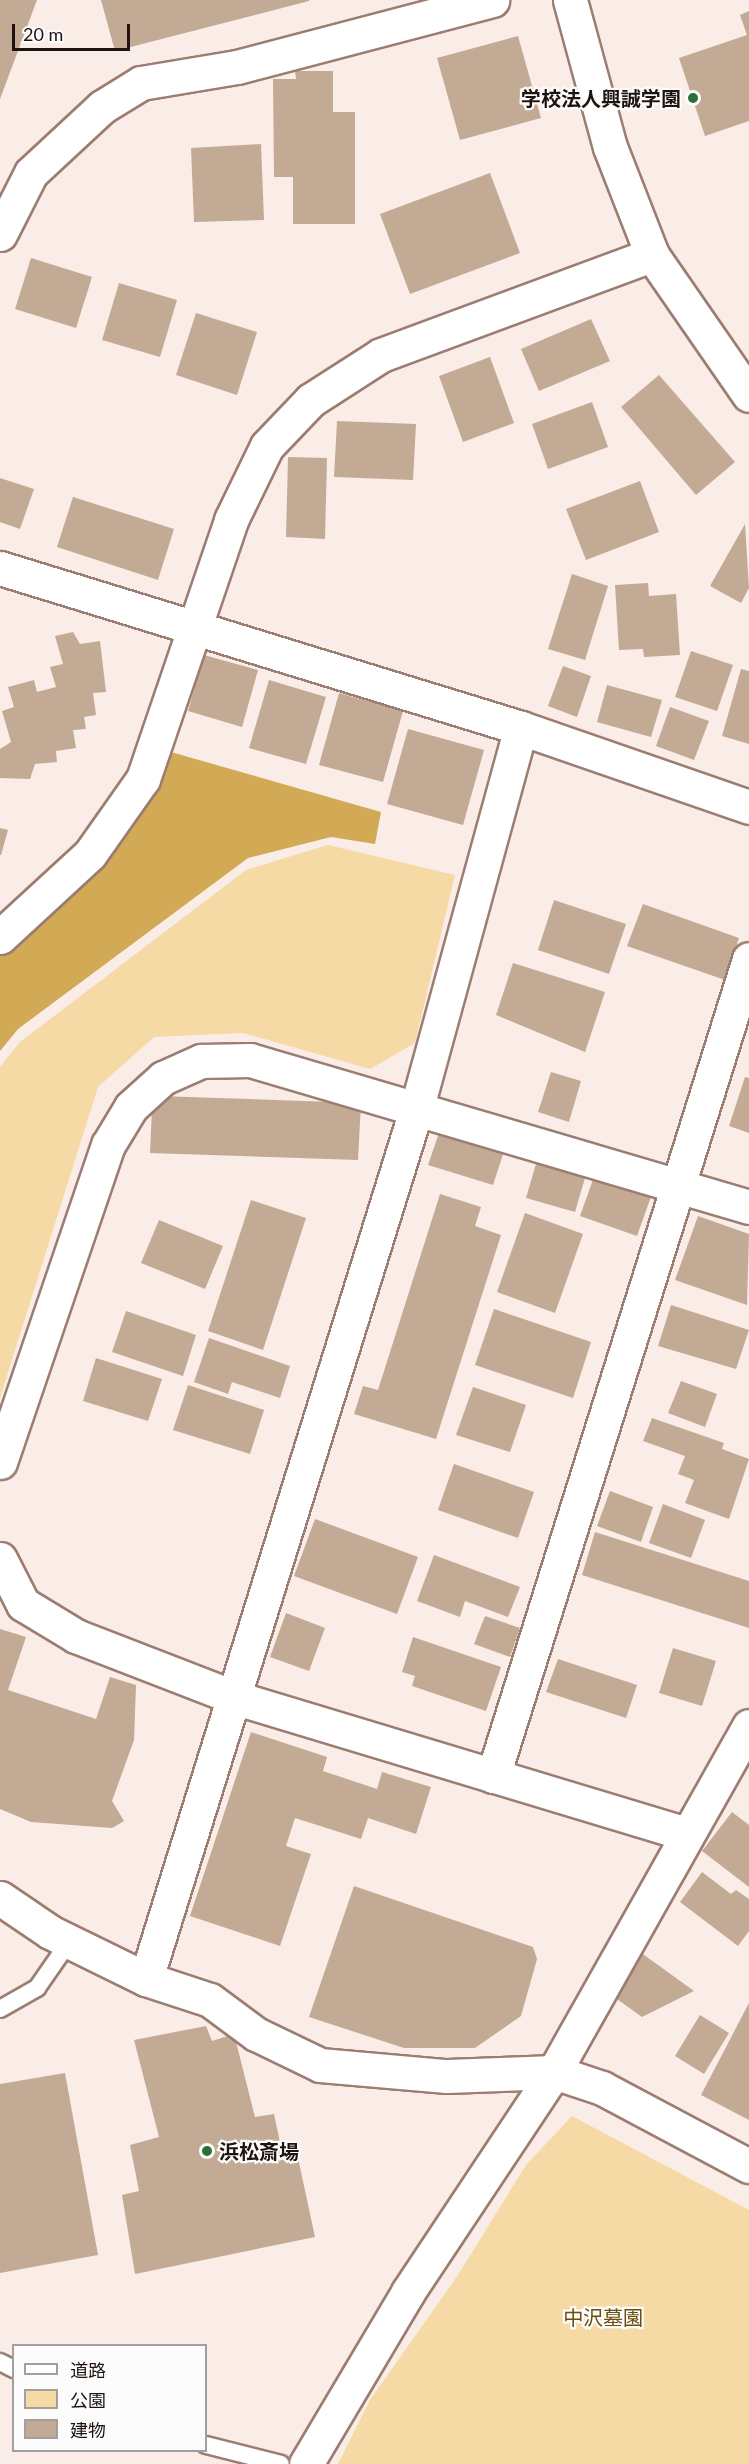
<!DOCTYPE html>
<html>
<head>
<meta charset="utf-8">
<style>
  body { margin:0 }
  #map { position:relative; width:749px; height:2464px; overflow:hidden; background:#faece7; font-family:Lato,"Noto Sans JP",sans-serif }
  div>[style] { position:absolute }
  .green>* { inset:0; background:#f5daa5 }
  .forest>* { inset:0; background:#d2a955 }
  .building>* { inset:0; background:#c3aa94 }
  .roads { filter:drop-shadow(2px 0 #9c7d71) drop-shadow(-2px 0 #9c7d71) drop-shadow(0 2px #9c7d71) drop-shadow(0 -2px #9c7d71) }
  .service>* { height:16px; margin:-8px; padding:0 8px; transform-origin:8px; border-radius:8px; background:#fff }
  .minor>* { height:33px; margin:-16.5px; padding:0 16.5px; transform-origin:16.5px; border-radius:16.5px; background:#fff }
  .tertiary>* { height:33px; margin:-16.5px; padding:0 16.5px; transform-origin:16.5px; border-radius:16.5px; background:#fff }
  .dots>* { width:16px; height:16px; translate:-50% -50%; box-sizing:border-box; border:3px solid #fcfcfc; border-radius:50% }
  span { translate:-50% -50%; white-space:nowrap; text-align:center; line-height:1.15; -webkit-text-stroke:4.5px #fcfcfc; paint-order:stroke }
  .poi-label { font-size:20px; color:#1f130f; font-weight:700 }
  .right { translate:-100% -50%; text-align:right }
  .left { translate:0 -50%; text-align:left }
  .park-label { font-size:20px; color:#6a4e0b }
  .legend { position:absolute; left:12px; top:2344px; width:195px; height:108px; box-sizing:border-box; background:#fcfcfc; border:2px solid #a49f9d; margin:0; padding:8px 10px; list-style:none; font-size:18px; color:#1f130f }
  .legend li { display:flex; align-items:center; gap:12px; height:30px }
  .legend b { width:30px; border:2px solid #a49f9d }
  .scale { position:absolute; left:12px; top:24px; width:118px; height:27px; box-sizing:border-box; border:3px solid #1f130f; border-top:0; padding-left:8px; font-size:18px; line-height:21px; white-space:nowrap; color:#1f130f; -webkit-text-stroke:4px #fcfcfc; paint-order:stroke }
</style>
</head>
<body>
<div id="map">
  <div class="green">
    <i style="clip-path:polygon(328px 845px,455px 875px,415px 1043px,370px 1069px,243px 1033px,154px 1037px,98px 1087px,0 1398px,0 1067px,20px 1042px,246px 870px)"></i>
    <i style="clip-path:polygon(572px 2116px,749px 2210px,749px 2464px,338px 2464px,370px 2400px,458px 2275px,526px 2165px)"></i>
  </div>
  <div class="forest">
    <i style="clip-path:polygon(171px 752px,381px 812px,375px 844px,331px 837px,248px 858px,18px 1029px,0 1051px,0 953px,24px 938px,129px 823px)"></i>
  </div>
  <div class="building">
    <i style="clip-path:polygon(0 0,37px 0,0 99px)"></i>
    <i style="clip-path:polygon(101px 0,309px 0,309px 1px,115px 51px)"></i>
    <i style="clip-path:polygon(749px 11px,749px 121px,705px 136px,679px 58px,747px 35px,740px 15px)"></i>
    <i style="clip-path:polygon(518px 36px,541px 118px,460px 140px,437px 58px)"></i>
    <i style="clip-path:polygon(295px 71px,333px 71px,333px 112px,355px 112px,355px 224px,293px 224px,293px 177px,274px 177px,273px 79px,296px 79px)"></i>
    <i style="clip-path:polygon(261px 144px,264px 220px,194px 222px,191px 148px)"></i>
    <i style="clip-path:polygon(490px 173px,520px 253px,410px 294px,380px 214px)"></i>
    <i style="clip-path:polygon(31px 258px,92px 277px,76px 328px,15px 309px)"></i>
    <i style="clip-path:polygon(119px 283px,177px 300px,160px 357px,102px 340px)"></i>
    <i style="clip-path:polygon(196px 313px,257px 332px,237px 395px,176px 375px)"></i>
    <i style="clip-path:polygon(591px 319px,610px 361px,539px 391px,521px 349px)"></i>
    <i style="clip-path:polygon(490px 357px,514px 423px,463px 442px,439px 376px)"></i>
    <i style="clip-path:polygon(659px 375px,735px 462px,696px 495px,621px 407px)"></i>
    <i style="clip-path:polygon(592px 402px,608px 447px,548px 469px,532px 424px)"></i>
    <i style="clip-path:polygon(337px 421px,416px 424px,413px 480px,334px 477px)"></i>
    <i style="clip-path:polygon(288px 457px,327px 458px,325px 539px,286px 537px)"></i>
    <i style="clip-path:polygon(0 478px,34px 489px,20px 529px,0 522px)"></i>
    <i style="clip-path:polygon(640px 481px,659px 532px,586px 560px,566px 509px)"></i>
    <i style="clip-path:polygon(73px 497px,174px 529px,158px 580px,57px 547px)"></i>
    <i style="clip-path:polygon(745px 524px,749px 588px,741px 603px,710px 586px)"></i>
    <i style="clip-path:polygon(572px 574px,608px 586px,585px 660px,548px 649px)"></i>
    <i style="clip-path:polygon(648px 583px,649px 596px,676px 594px,680px 655px,644px 657px,643px 649px,619px 650px,615px 585px)"></i>
    <i style="clip-path:polygon(73px 632px,80px 644px,100px 641px,106px 692px,93px 693px,96px 715px,84px 717px,86px 729px,73px 730px,76px 748px,56px 751px,57px 762px,35px 764px,30px 779px,0 778px,0 749px,11px 742px,2px 711px,14px 707px,8px 687px,34px 680px,37px 692px,56px 687px,50px 667px,63px 664px,55px 636px)"></i>
    <i style="clip-path:polygon(691px 651px,733px 665px,717px 711px,675px 697px)"></i>
    <i style="clip-path:polygon(204px 655px,258px 670px,242px 727px,188px 711px)"></i>
    <i style="clip-path:polygon(563px 666px,591px 676px,577px 717px,548px 706px)"></i>
    <i style="clip-path:polygon(741px 669px,749px 671px,749px 744px,722px 736px)"></i>
    <i style="clip-path:polygon(269px 680px,326px 697px,306px 764px,249px 748px)"></i>
    <i style="clip-path:polygon(607px 685px,662px 700px,651px 737px,597px 722px)"></i>
    <i style="clip-path:polygon(339px 693px,403px 711px,383px 782px,319px 765px)"></i>
    <i style="clip-path:polygon(670px 707px,709px 721px,694px 760px,656px 746px)"></i>
    <i style="clip-path:polygon(408px 729px,484px 750px,463px 825px,387px 804px)"></i>
    <i style="clip-path:polygon(0 828px,8px 830px,1px 855px,0 855px)"></i>
    <i style="clip-path:polygon(554px 900px,626px 924px,609px 974px,538px 950px)"></i>
    <i style="clip-path:polygon(643px 904px,739px 938px,725px 980px,627px 946px)"></i>
    <i style="clip-path:polygon(513px 963px,605px 992px,585px 1052px,496px 1015px)"></i>
    <i style="clip-path:polygon(551px 1072px,581px 1081px,569px 1122px,538px 1112px)"></i>
    <i style="clip-path:polygon(745px 1077px,749px 1078px,749px 1133px,729px 1126px)"></i>
    <i style="clip-path:polygon(159px 1096px,361px 1103px,358px 1160px,150px 1153px,152px 1108px)"></i>
    <i style="clip-path:polygon(441px 1127px,505px 1148px,493px 1185px,428px 1165px)"></i>
    <i style="clip-path:polygon(538px 1157px,587px 1171px,575px 1212px,526px 1198px)"></i>
    <i style="clip-path:polygon(595px 1174px,652px 1194px,637px 1236px,580px 1216px)"></i>
    <i style="clip-path:polygon(440px 1194px,481px 1207px,475px 1226px,501px 1235px,436px 1439px,354px 1414px,363px 1386px,378px 1390px)"></i>
    <i style="clip-path:polygon(251px 1200px,306px 1218px,263px 1350px,208px 1331px)"></i>
    <i style="clip-path:polygon(525px 1213px,583px 1234px,555px 1313px,497px 1292px)"></i>
    <i style="clip-path:polygon(698px 1216px,749px 1234px,747px 1305px,675px 1280px)"></i>
    <i style="clip-path:polygon(159px 1220px,223px 1246px,205px 1289px,141px 1263px)"></i>
    <i style="clip-path:polygon(671px 1305px,749px 1330px,736px 1369px,658px 1346px)"></i>
    <i style="clip-path:polygon(494px 1309px,591px 1342px,573px 1398px,475px 1365px)"></i>
    <i style="clip-path:polygon(126px 1311px,196px 1335px,183px 1376px,112px 1352px)"></i>
    <i style="clip-path:polygon(209px 1338px,290px 1366px,280px 1398px,232px 1382px,228px 1394px,194px 1382px)"></i>
    <i style="clip-path:polygon(96px 1358px,162px 1379px,148px 1421px,83px 1401px)"></i>
    <i style="clip-path:polygon(681px 1381px,717px 1394px,705px 1427px,668px 1413px)"></i>
    <i style="clip-path:polygon(188px 1385px,264px 1410px,250px 1454px,173px 1430px)"></i>
    <i style="clip-path:polygon(473px 1387px,526px 1405px,510px 1452px,456px 1435px)"></i>
    <i style="clip-path:polygon(652px 1418px,724px 1443px,722px 1449px,749px 1459px,729px 1519px,685px 1503px,694px 1480px,678px 1474px,685px 1456px,643px 1441px)"></i>
    <i style="clip-path:polygon(454px 1464px,534px 1492px,518px 1538px,438px 1510px)"></i>
    <i style="clip-path:polygon(610px 1491px,653px 1507px,641px 1542px,597px 1526px)"></i>
    <i style="clip-path:polygon(663px 1504px,705px 1520px,691px 1558px,649px 1543px)"></i>
    <i style="clip-path:polygon(315px 1519px,418px 1557px,397px 1614px,294px 1576px)"></i>
    <i style="clip-path:polygon(595px 1532px,749px 1581px,749px 1628px,582px 1575px)"></i>
    <i style="clip-path:polygon(434px 1555px,520px 1587px,508px 1617px,465px 1601px,460px 1617px,417px 1601px)"></i>
    <i style="clip-path:polygon(286px 1613px,325px 1628px,309px 1671px,270px 1657px)"></i>
    <i style="clip-path:polygon(485px 1616px,520px 1628px,510px 1657px,474px 1644px)"></i>
    <i style="clip-path:polygon(0 1629px,26px 1637px,8px 1690px,96px 1719px,110px 1677px,136px 1685px,134px 1740px,112px 1801px,124px 1821px,112px 1828px,31px 1822px,0 1809px)"></i>
    <i style="clip-path:polygon(413px 1637px,501px 1667px,486px 1711px,412px 1686px,415px 1676px,402px 1672px)"></i>
    <i style="clip-path:polygon(673px 1648px,716px 1661px,702px 1706px,659px 1693px)"></i>
    <i style="clip-path:polygon(558px 1659px,637px 1685px,626px 1718px,546px 1692px)"></i>
    <i style="clip-path:polygon(251px 1732px,327px 1757px,323px 1771px,377px 1789px,382px 1772px,431px 1787px,416px 1834px,368px 1818px,361px 1839px,295px 1818px,286px 1846px,311px 1854px,280px 1946px,190px 1916px)"></i>
    <i style="clip-path:polygon(732px 1812px,749px 1825px,749px 1887px,702px 1851px)"></i>
    <i style="clip-path:polygon(702px 1872px,731px 1894px,736px 1890px,749px 1899px,749px 1931px,738px 1946px,680px 1902px)"></i>
    <i style="clip-path:polygon(354px 1886px,533px 1947px,537px 1959px,521px 2016px,475px 2048px,404px 2048px,309px 2017px)"></i>
    <i style="clip-path:polygon(640px 1952px,694px 1991px,642px 2017px,610px 1994px)"></i>
    <i style="clip-path:polygon(749px 2003px,749px 2120px,701px 2095px)"></i>
    <i style="clip-path:polygon(700px 2015px,729px 2033px,704px 2074px,675px 2056px)"></i>
    <i style="clip-path:polygon(206px 2026px,212px 2041px,234px 2034px,255px 2117px,274px 2114px,284px 2161px,298px 2158px,315px 2237px,135px 2274px,122px 2195px,139px 2191px,130px 2145px,159px 2137px,134px 2040px)"></i>
    <i style="clip-path:polygon(65px 2073px,98px 2255px,0 2273px,0 2084px)"></i>
  </div>
  <div class="roads">
    <div class="service">
      <i style="left:0;top:2009px;width:43px;rotate:-29.6deg"></i>
      <i style="left:37px;top:1988px;width:56px;rotate:-55.2deg"></i>
      <i style="left:0;top:2362px;width:16px;rotate:27deg"></i>
      <i style="left:206px;top:2445px;width:77px;rotate:14.2deg"></i>
    </div>
    <div class="minor">
      <i style="left:0;top:234px;width:68px;rotate:-63.1deg"></i>
      <i style="left:31px;top:173px;width:97px;rotate:-42.9deg"></i>
      <i style="left:102px;top:107px;width:46px;rotate:-31.6deg"></i>
      <i style="left:141px;top:83px;width:97px;rotate:-9.5deg"></i>
      <i style="left:237px;top:67px;width:264px;rotate:-14.7deg"></i>
      <i style="left:0;top:568px;width:545px;rotate:17.07deg"></i>
      <i style="left:521px;top:728px;width:241px;rotate:19.1deg"></i>
      <i style="left:0;top:937px;width:122px;rotate:-42.7deg"></i>
      <i style="left:90px;top:854px;width:92px;rotate:-54.8deg"></i>
      <i style="left:143px;top:779px;width:274px;rotate:-71.2deg"></i>
      <i style="left:231px;top:520px;width:82px;rotate:-64.1deg"></i>
      <i style="left:267px;top:446px;width:64px;rotate:-46.3deg"></i>
      <i style="left:311px;top:400px;width:83px;rotate:-32.7deg"></i>
      <i style="left:381px;top:355px;width:289px;rotate:-20.3deg"></i>
      <i style="left:0;top:1462px;width:335px;rotate:-71.2deg"></i>
      <i style="left:108px;top:1145px;width:44px;rotate:-58.8deg"></i>
      <i style="left:131px;top:1107px;width:43px;rotate:-42.2deg"></i>
      <i style="left:163px;top:1078px;width:42px;rotate:-24.1deg"></i>
      <i style="left:201px;top:1061px;width:49px;rotate:-1.2deg"></i>
      <i style="left:250px;top:1060px;width:520px;rotate:16.41deg"></i>
      <i style="left:0;top:1559px;width:51px;rotate:62.9deg"></i>
      <i style="left:23px;top:1604px;width:62px;rotate:31.1deg"></i>
      <i style="left:76px;top:1636px;width:168px;rotate:21.2deg"></i>
      <i style="left:233px;top:1697px;width:473px;rotate:16.8deg"></i>
      <i style="left:493px;top:1776px;width:856px;rotate:-72.6deg"></i>
      <i style="left:0;top:1898px;width:60px;rotate:34.2deg"></i>
      <i style="left:50px;top:1932px;width:107px;rotate:26.1deg"></i>
      <i style="left:146px;top:1979px;width:67px;rotate:18.2deg"></i>
      <i style="left:210px;top:2000px;width:57px;rotate:36.5deg"></i>
      <i style="left:256px;top:2034px;width:71px;rotate:25.8deg"></i>
      <i style="left:320px;top:2065px;width:127px;rotate:5deg"></i>
      <i style="left:447px;top:2076px;width:107px;rotate:-2.1deg"></i>
      <i style="left:146px;top:1979px;width:913px;rotate:-72.74deg"></i>
      <i style="left:417px;top:1107px;width:393px;rotate:-74.7deg"></i>
    </div>
    <div class="tertiary">
      <i style="left:570px;top:0;width:152px;rotate:74.8deg"></i>
      <i style="left:610px;top:147px;width:116px;rotate:68.7deg"></i>
      <i style="left:652px;top:255px;width:170px;rotate:55.3deg"></i>
      <i style="left:554px;top:2072px;width:51px;rotate:18.4deg"></i>
      <i style="left:602px;top:2088px;width:166px;rotate:28deg"></i>
      <i style="left:306px;top:2464px;width:200px;rotate:-59.3deg"></i>
      <i style="left:408px;top:2292px;width:264px;rotate:-56.4deg"></i>
      <i style="left:554px;top:2072px;width:397px;rotate:-60.6deg"></i>
    </div>
  </div>
  <div class="dots">
    <i style="left:693px;top:98px;background:#2b6e38"></i>
    <i style="left:207px;top:2151px;background:#2b6e38"></i>
  </div>
  <div class="poi-label">
    <span class="right" style="left:681px;top:98px">学校法人興誠学園</span>
    <span class="left" style="left:219px;top:2151px">浜松斎場</span>
  </div>
  <div class="park-label">
    <span style="left:603px;top:2317px">中沢墓園</span>
  </div>
  <ul class="legend">
  <li><b style="height:8px;background:#fff"></b>道路</li>
  <li><b style="height:16px;background:#f5daa5"></b>公園</li>
  <li><b style="height:16px;background:#c3aa94"></b>建物</li>
  </ul>
  <div class="scale">20 m</div>
</div>
</body>
</html>
